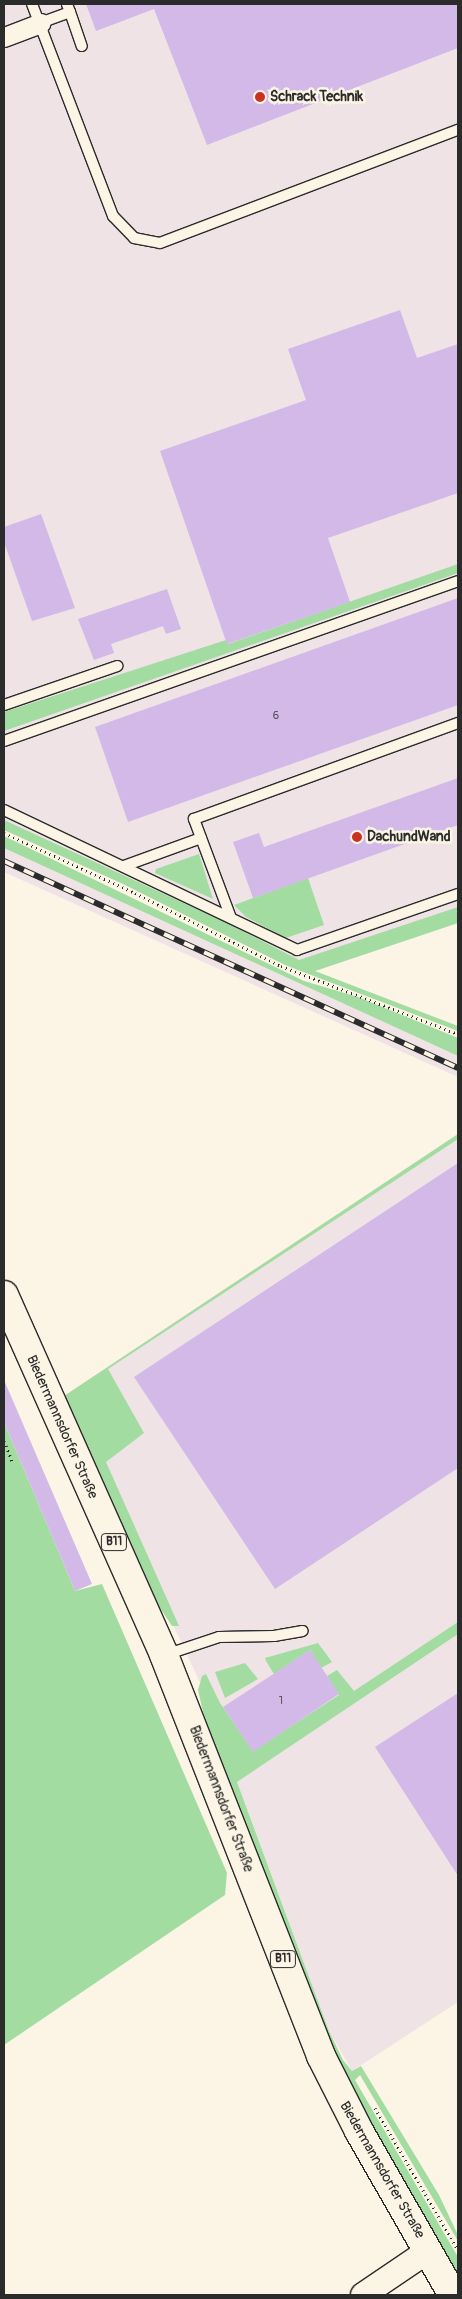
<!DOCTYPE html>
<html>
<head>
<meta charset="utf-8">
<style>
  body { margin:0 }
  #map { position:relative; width:462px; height:2299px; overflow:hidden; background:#fcf5e5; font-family:Pangolin,sans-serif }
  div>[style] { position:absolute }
  .built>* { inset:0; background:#efe3e6 }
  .green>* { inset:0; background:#a3dca1 }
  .building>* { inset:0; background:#d2b9e8 }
  .path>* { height:3px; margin-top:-1.5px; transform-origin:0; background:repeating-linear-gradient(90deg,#2b2b2b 0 1px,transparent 0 5px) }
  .roads { filter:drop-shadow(1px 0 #2b2b2b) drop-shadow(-1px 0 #2b2b2b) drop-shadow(0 1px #2b2b2b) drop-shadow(0 -1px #2b2b2b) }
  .service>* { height:10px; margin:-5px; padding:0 5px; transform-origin:5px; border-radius:5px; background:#fcf5e5 }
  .minor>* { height:19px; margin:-9.5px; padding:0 9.5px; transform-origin:9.5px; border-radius:9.5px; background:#fcf5e5 }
  .tertiary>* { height:24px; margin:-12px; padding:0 12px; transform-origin:12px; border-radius:12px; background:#fcf5e5 }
  .primary>* { height:28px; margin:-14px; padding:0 14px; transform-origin:14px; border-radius:14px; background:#fcf5e5 }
  .rail>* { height:5.5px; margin-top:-2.75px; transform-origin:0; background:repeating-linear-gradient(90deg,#fcf5e5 0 11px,#2b2b2b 0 22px); box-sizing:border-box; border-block:1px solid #2b2b2b }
  .dots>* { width:14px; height:14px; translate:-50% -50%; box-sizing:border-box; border:2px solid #fcf5e5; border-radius:50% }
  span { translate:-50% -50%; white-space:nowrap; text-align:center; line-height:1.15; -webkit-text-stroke:5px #fcf5e5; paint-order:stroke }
  .number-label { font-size:11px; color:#554e5a }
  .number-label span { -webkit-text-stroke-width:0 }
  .shield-label span { padding:1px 4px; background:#fcf5e5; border:1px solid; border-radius:4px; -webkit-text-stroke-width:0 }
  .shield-label { font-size:12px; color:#2b2b2b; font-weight:700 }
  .poi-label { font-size:14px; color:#2b2b2b; font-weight:700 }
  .left { translate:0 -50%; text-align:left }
  .street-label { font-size:14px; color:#2b2b2b }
  .frame { position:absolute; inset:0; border:5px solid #2b2b2b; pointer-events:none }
</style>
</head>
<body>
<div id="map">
  <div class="built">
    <i style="clip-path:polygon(4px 4px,458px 4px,458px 923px,315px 971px,4px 826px)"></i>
    <i style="clip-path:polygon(4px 848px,458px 1056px,458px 1077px,4px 872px)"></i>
    <i style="clip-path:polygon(458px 1134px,458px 2002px,352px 2071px,329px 2031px,202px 1687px,66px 1395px)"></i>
  </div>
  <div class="green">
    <i style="clip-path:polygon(458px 564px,458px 573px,4px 731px,4px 712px,226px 640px,228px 644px)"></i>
    <i style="clip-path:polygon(4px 820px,229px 924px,299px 960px,458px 907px,458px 923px,315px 971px,458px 1026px,458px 1031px,285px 965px,123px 884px,4px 830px)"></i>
    <i style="clip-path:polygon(4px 836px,304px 981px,358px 997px,458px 1038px,458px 1056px,4px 848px)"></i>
    <i style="clip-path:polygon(199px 854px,213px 899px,155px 873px,156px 869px)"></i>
    <i style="clip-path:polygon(308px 878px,324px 925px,286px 938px,246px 917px,234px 905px)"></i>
    <i style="clip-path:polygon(458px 1134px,458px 1139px,108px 1369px,144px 1433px,106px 1462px,179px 1626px,172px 1626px,160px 1608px,61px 1398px)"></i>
    <i style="clip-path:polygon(4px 1422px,75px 1591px,102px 1584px,227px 1873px,225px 1895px,4px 2045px)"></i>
    <i style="clip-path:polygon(458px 1622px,458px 1634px,237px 1782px,329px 2031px,343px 2060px,352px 2071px,361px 2066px,439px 2195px,458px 2235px,458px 2241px,360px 2075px,355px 2080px,458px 2257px,458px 2279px,352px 2098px,228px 1784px,203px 1712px,198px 1690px,202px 1676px,206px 1674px,220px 1703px,253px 1751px,339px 1695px,327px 1676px,337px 1670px,354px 1691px)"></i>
    <i style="clip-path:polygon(318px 1643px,332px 1662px,321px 1668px,310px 1650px,274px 1674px,266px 1661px,265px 1658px)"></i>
    <i style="clip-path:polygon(245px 1663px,258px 1679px,225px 1698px,215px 1672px)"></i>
  </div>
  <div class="building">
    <i style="clip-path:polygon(86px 4px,458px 4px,458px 48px,207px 145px,154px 9px,96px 31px)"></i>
    <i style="clip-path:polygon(400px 310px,417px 358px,458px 344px,458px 493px,328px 538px,350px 602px,227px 644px,160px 451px,306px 400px,288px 349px)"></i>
    <i style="clip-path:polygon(41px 514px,75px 608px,32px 621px,4px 542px,4px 527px)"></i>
    <i style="clip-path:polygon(167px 589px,181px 629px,166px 634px,163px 626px,111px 644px,114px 653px,94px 660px,78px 619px)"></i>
    <i style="clip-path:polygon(458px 598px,458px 705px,128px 822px,95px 727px)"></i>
    <i style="clip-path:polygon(458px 778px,458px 825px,253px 898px,233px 842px,259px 833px,264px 847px)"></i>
    <i style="clip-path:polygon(458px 1163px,458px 1468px,275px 1589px,134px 1377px)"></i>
    <i style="clip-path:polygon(4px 1380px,92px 1584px,75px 1591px,4px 1422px)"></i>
    <i style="clip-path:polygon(310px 1650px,339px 1694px,253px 1752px,223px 1707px)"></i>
    <i style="clip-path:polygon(458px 1693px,458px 1876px,375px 1747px)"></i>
  </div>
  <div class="path">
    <i style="left:4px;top:833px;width:144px;rotate:24.6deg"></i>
    <i style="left:135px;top:893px;width:163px;rotate:26.6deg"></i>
    <i style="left:281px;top:966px;width:190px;rotate:21deg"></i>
    <i style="left:4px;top:1441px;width:22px;rotate:68deg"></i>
    <i style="left:375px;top:2108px;width:164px;rotate:59.7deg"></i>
  </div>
  <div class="roads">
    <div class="service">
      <i style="left:32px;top:4px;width:227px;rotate:69.1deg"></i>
      <i style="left:113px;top:216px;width:30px;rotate:46deg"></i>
      <i style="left:134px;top:238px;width:26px;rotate:11deg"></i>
      <i style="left:160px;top:243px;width:319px;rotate:-20.8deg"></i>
      <i style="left:70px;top:12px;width:36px;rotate:71deg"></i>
      <i style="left:40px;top:23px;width:32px;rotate:-20deg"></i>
      <i style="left:70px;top:12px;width:9px;rotate:-111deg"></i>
      <i style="left:4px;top:705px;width:120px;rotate:-19deg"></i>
      <i style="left:4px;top:741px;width:481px;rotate:-19.4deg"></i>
      <i style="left:4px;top:810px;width:325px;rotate:25.5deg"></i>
      <i style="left:297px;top:950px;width:170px;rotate:-19.2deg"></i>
      <i style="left:124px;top:866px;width:82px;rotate:-20deg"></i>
      <i style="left:231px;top:918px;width:106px;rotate:-110.5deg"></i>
      <i style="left:194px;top:819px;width:281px;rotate:-20deg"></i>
      <i style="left:165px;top:1655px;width:57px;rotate:-18.4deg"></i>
      <i style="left:219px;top:1637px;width:55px;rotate:-1deg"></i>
      <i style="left:274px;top:1636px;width:29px;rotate:-10deg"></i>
    </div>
    <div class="minor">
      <i style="left:4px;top:37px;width:39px;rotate:-21deg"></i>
    </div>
    <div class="tertiary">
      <i style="left:363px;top:2295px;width:78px;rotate:-34.1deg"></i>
    </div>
    <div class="primary">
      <i style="left:4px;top:1295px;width:394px;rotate:66deg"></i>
      <i style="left:164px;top:1655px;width:431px;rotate:68.6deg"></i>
      <i style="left:321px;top:2056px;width:84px;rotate:63.1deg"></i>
      <i style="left:359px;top:2131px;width:189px;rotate:60.2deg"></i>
    </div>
  </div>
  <div class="rail">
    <i style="left:4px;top:861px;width:499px;rotate:24.5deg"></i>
  </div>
  <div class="dots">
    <i style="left:260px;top:97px;background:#c8321e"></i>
    <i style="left:357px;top:837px;background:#c8321e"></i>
  </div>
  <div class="number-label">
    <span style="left:276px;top:716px">6</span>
    <span style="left:281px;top:1701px">1</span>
  </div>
  <div class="shield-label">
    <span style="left:114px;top:1542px">B11</span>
    <span style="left:283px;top:1959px">B11</span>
  </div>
  <div class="poi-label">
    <span class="left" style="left:270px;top:97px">Schrack Technik</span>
    <span class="left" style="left:367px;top:837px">DachundWand</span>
  </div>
  <div class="street-label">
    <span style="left:62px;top:1427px;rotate:66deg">Biedermannsdorfer Straße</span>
    <span style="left:221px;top:1799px;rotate:69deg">Biedermannsdorfer Straße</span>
    <span style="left:382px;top:2170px;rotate:60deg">Biedermannsdorfer Straße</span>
  </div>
  <div class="frame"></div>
</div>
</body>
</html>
